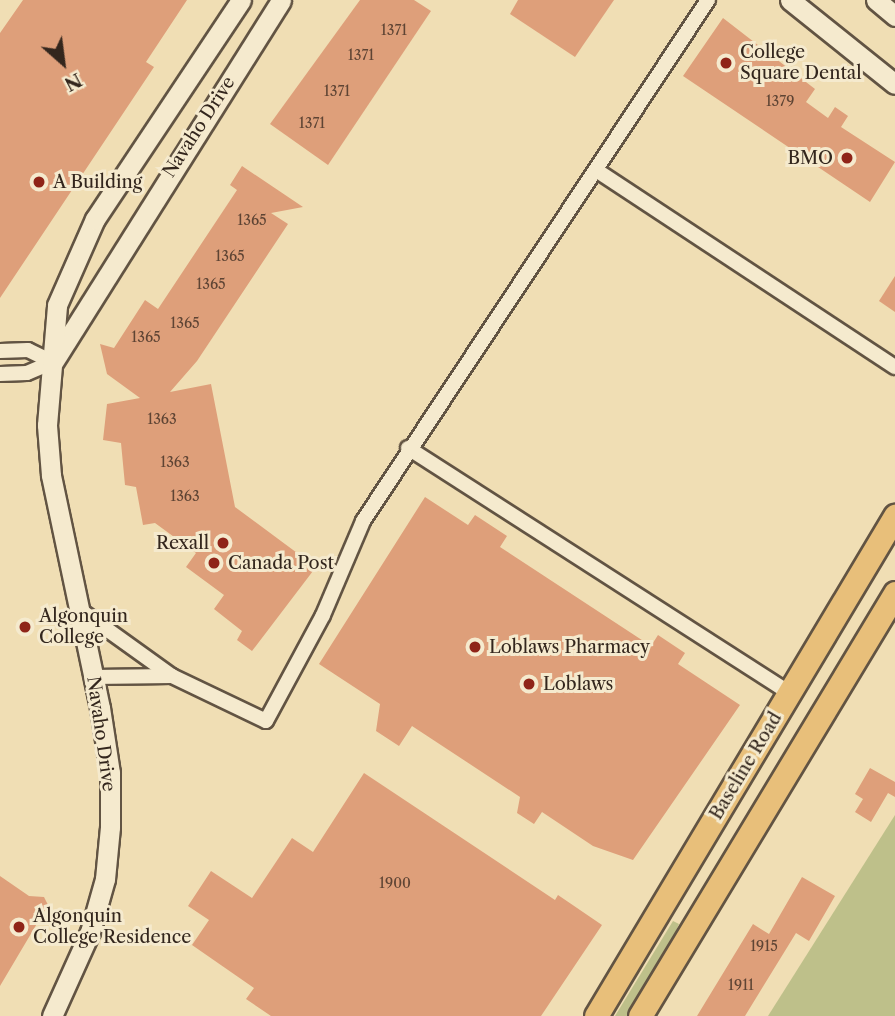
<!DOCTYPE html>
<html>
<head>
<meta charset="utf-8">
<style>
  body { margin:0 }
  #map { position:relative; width:895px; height:1016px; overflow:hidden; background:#f0deb4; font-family:"Libre Caslon Text",serif }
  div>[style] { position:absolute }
  .green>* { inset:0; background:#bec08a }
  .building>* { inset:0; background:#de9f7a }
  .roads { filter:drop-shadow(2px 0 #625443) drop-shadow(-2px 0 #625443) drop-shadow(0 2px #625443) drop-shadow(0 -2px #625443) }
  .street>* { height:14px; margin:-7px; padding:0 7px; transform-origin:7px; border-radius:7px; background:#f5eace }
  .secondary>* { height:19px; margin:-9.5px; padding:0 9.5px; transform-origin:9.5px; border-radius:9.5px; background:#f5eace }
  .primary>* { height:23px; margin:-11.5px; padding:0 11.5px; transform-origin:11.5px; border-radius:11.5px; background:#e8bf7a }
  .dots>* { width:19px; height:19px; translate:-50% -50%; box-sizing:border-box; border:4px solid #f5eace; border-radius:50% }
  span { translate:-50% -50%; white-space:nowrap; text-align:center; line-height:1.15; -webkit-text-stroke:6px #f5eace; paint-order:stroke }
  .number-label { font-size:14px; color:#5e4434 }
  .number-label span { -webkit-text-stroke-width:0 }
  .poi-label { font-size:18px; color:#33261d }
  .left { translate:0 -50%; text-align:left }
  .right { translate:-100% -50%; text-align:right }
  .street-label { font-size:18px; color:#33261d }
  .north { position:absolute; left:28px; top:28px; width:70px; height:70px; -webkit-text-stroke:5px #f5eace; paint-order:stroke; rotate:152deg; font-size:19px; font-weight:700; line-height:28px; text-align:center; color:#33261d }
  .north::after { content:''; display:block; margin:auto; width:24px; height:32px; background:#33261d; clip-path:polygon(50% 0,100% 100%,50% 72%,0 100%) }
</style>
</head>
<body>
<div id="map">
  <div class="green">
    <i style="clip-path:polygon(895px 815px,895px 1016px,768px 1016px)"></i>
    <i style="clip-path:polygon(673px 921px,679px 924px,665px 956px,628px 1016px,615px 1016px)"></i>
  </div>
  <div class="building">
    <i style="clip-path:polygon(23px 0,187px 0,146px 62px,154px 67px,0 298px,0 33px)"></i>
    <i style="clip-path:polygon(360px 0,414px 0,431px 11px,328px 165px,270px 124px)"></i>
    <i style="clip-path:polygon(518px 0,614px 0,575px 57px,510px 14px)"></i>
    <i style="clip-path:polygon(723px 18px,815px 89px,806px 102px,828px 118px,835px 107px,848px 116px,841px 127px,895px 162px,870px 202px,683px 76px)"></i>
    <i style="clip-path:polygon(242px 166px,303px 207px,271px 213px,288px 224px,197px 361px,170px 392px,211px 384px,235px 507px,316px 567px,252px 651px,237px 640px,242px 631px,214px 609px,224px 595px,186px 567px,196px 553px,155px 523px,143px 525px,136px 487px,125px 485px,121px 443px,103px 440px,107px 404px,140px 398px,107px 374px,100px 344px,114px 348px,145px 300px,158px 309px,237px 190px,230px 185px)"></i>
    <i style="clip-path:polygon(895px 276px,895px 312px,879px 301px)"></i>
    <i style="clip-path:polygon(425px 497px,468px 525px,475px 515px,507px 536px,500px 547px,651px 646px,658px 635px,685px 653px,678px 664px,740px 705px,633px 860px,593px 846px,542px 812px,534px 824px,517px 813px,520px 797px,412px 726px,399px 746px,376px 731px,380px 704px,319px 664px)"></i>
    <i style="clip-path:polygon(870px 768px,895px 782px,895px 797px,888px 793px,871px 822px,855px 812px,863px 799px,855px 794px)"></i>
    <i style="clip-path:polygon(364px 773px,555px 900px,558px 895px,602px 925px,541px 1016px,271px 1016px,246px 999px,254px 988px,192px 945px,209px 920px,188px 906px,211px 871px,252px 898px,292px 838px,313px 852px)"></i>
    <i style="clip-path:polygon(0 876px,29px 896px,44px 897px,48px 905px,0 986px)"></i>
    <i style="clip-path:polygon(802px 877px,835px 896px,809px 941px,796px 933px,745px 1016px,697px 1016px,753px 924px,769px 934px)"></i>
  </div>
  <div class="roads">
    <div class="street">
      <i style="left:596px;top:170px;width:358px;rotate:33.4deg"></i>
      <i style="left:0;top:351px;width:28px;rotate:-2deg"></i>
      <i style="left:28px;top:350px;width:28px;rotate:26deg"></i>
      <i style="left:0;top:374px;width:27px;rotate:-2deg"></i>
      <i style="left:27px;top:373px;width:28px;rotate:-23deg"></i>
      <i style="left:408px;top:448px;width:453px;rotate:32.7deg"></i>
      <i style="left:80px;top:610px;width:113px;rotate:35.7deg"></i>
      <i style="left:172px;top:676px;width:104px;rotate:25.6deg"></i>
      <i style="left:266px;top:721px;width:120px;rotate:-61.7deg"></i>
      <i style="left:323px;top:615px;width:102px;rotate:-66.9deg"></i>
      <i style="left:363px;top:521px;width:625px;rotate:-56.49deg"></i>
      <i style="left:93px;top:677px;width:79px;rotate:-0.7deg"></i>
    </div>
    <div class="secondary">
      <i style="left:790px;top:0;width:134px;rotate:38.7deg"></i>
      <i style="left:876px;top:0;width:25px;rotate:40deg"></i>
      <i style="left:54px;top:361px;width:426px;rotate:-57.8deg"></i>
      <i style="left:52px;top:1016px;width:92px;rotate:-65.7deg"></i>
      <i style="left:90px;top:932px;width:55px;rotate:-74.2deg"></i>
      <i style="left:105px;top:879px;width:52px;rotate:-84.5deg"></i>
      <i style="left:110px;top:827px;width:54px;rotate:-90deg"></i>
      <i style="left:110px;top:773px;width:66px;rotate:-98.7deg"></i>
      <i style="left:100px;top:708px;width:238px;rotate:-101.9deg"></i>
      <i style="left:51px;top:475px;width:50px;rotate:-94.6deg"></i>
      <i style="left:47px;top:425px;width:120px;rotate:-85.2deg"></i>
      <i style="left:57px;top:305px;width:94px;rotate:-66.2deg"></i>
      <i style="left:95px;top:219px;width:263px;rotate:-56.3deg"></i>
    </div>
    <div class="primary">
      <i style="left:596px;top:1016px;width:583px;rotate:-59.12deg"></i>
      <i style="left:640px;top:1016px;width:494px;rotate:-58.9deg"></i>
    </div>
  </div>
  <div class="dots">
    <i style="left:726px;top:63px;background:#8f2418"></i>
    <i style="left:847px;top:158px;background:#8f2418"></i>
    <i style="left:39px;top:182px;background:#8f2418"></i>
    <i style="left:223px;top:543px;background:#8f2418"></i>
    <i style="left:214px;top:563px;background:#8f2418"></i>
    <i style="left:25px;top:627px;background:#8f2418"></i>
    <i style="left:475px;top:647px;background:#8f2418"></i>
    <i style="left:529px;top:684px;background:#8f2418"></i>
    <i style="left:19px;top:927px;background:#8f2418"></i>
  </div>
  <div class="number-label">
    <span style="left:394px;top:30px">1371</span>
    <span style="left:361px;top:55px">1371</span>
    <span style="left:337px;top:91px">1371</span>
    <span style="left:780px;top:101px">1379</span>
    <span style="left:312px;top:123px">1371</span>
    <span style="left:252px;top:220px">1365</span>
    <span style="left:230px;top:256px">1365</span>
    <span style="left:211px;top:284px">1365</span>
    <span style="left:185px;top:323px">1365</span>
    <span style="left:146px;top:337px">1365</span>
    <span style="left:162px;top:419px">1363</span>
    <span style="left:175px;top:462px">1363</span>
    <span style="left:185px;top:496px">1363</span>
    <span style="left:395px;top:883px">1900</span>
    <span style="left:764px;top:946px">1915</span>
    <span style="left:741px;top:985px">1911</span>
  </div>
  <div class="poi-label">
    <span class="left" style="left:740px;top:63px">College<br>Square Dental</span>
    <span class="right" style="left:833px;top:158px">BMO</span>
    <span class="left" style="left:53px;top:182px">A Building</span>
    <span class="right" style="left:209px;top:543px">Rexall</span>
    <span class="left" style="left:228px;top:563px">Canada Post</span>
    <span class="left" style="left:39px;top:627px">Algonquin<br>College</span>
    <span class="left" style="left:489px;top:647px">Loblaws Pharmacy</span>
    <span class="left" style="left:543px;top:684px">Loblaws</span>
    <span class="left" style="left:33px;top:927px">Algonquin<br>College Residence</span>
  </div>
  <div class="street-label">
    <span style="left:199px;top:127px;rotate:-57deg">Navaho Drive</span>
    <span style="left:101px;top:734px;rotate:82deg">Navaho Drive</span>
    <span style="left:746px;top:766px;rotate:-59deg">Baseline Road</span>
  </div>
  <div class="north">N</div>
</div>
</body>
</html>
